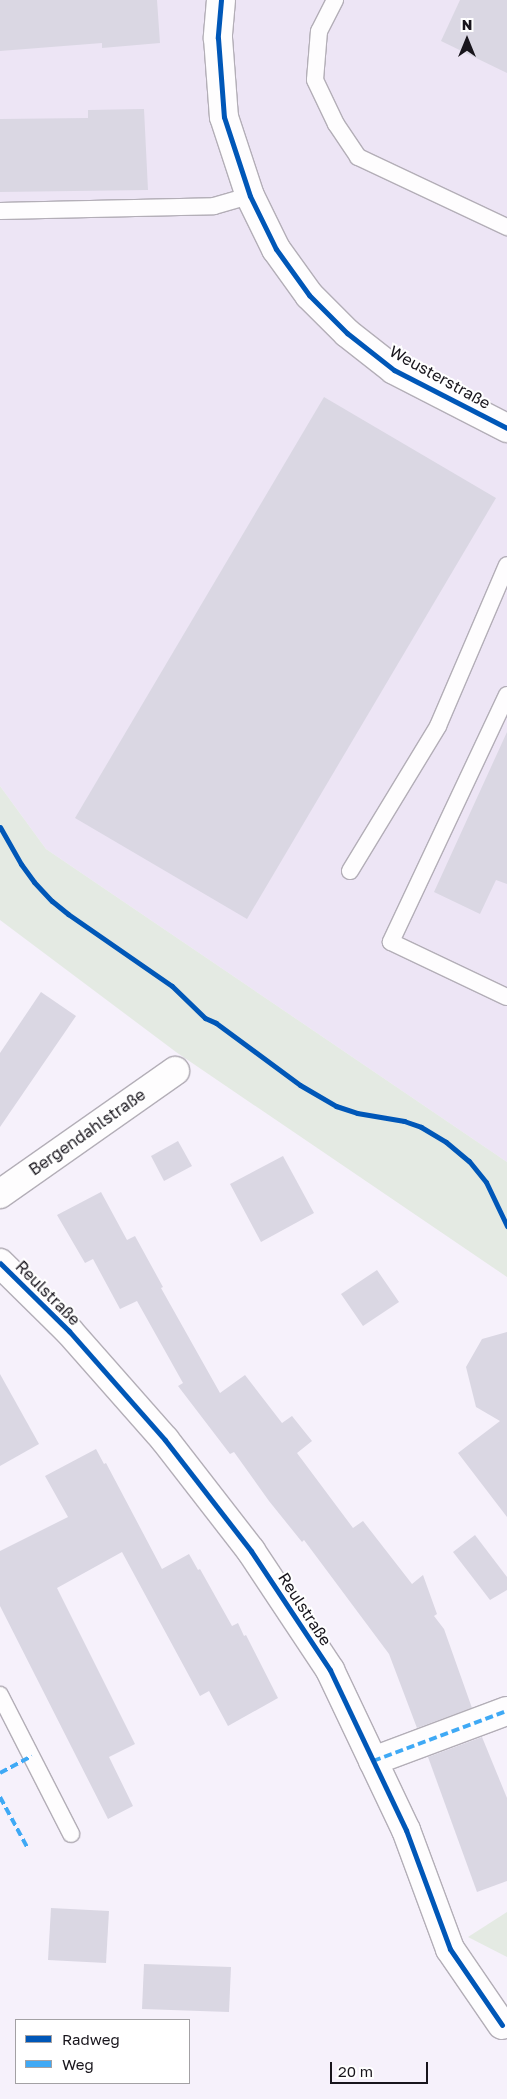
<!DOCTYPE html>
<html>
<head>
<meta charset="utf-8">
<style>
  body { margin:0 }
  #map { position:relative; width:507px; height:2099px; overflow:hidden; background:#f6f1fb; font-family:"Golos Text",sans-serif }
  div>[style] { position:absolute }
  .industrial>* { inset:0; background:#ede5f5 }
  .green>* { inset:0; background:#e4eae3 }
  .building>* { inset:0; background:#dad7e3 }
  .roads { filter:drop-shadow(1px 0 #b3aeb7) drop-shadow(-1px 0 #b3aeb7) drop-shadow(0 1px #b3aeb7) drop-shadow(0 -1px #b3aeb7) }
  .lane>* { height:16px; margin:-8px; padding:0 8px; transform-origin:8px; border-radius:8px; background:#fefdfe }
  .street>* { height:28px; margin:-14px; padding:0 14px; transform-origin:14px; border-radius:14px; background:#fefdfe }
  .quiet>* { height:4px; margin-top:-2px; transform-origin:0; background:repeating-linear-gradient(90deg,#3fa9f5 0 8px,transparent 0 12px) }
  .cycleway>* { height:5px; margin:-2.5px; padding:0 2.5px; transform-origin:2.5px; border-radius:2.5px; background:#0057b8 }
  span { translate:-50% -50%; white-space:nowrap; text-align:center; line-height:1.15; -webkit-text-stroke:4px #fff; paint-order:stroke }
  .street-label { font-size:16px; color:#18151c }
  .legend { position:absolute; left:15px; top:2019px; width:175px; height:65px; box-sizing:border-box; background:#fff; border:1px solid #a3a1a4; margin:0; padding:6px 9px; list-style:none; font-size:15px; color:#18151c }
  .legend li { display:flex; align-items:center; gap:10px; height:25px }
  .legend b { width:25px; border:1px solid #a3a1a4 }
  .north { position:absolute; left:442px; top:15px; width:50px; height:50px; -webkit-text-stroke:4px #fff; paint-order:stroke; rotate:0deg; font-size:14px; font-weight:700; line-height:20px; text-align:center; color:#18151c }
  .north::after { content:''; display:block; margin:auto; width:18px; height:22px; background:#18151c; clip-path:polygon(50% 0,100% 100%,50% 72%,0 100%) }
  .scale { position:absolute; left:330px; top:2062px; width:98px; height:22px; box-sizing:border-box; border:2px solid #18151c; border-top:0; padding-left:6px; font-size:15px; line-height:18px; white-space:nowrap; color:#18151c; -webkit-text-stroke:4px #fff; paint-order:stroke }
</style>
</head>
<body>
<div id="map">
  <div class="industrial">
    <i style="clip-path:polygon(0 0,507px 0,507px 1162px,46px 849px,0 786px)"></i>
  </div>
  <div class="green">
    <i style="clip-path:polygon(0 786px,46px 849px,507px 1162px,507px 1277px,176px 1052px,0 920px)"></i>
    <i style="clip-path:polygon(507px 1912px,507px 1957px,468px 1937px)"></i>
  </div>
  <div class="building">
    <i style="clip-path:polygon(0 0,157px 0,160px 43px,102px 48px,102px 43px,0 51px)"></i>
    <i style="clip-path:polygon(460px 0,507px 0,507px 73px,441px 41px)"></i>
    <i style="clip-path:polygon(144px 109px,148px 190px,0 192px,0 119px,88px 118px,88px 110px)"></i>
    <i style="clip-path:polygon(324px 397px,496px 498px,247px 919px,75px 818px)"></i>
    <i style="clip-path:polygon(507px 732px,507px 884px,496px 880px,480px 914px,434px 892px)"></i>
    <i style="clip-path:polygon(41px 992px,76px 1016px,0 1127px,0 1053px)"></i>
    <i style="clip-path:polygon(178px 1141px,192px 1166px,164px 1181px,151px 1156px)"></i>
    <i style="clip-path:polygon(283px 1156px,314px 1213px,261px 1242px,230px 1184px)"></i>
    <i style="clip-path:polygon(101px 1192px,127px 1240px,135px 1236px,163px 1287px,161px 1288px,220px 1393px,245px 1375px,282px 1423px,292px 1416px,312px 1441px,297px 1453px,353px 1528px,363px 1521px,412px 1584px,423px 1575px,437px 1614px,434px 1616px,444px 1629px,472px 1708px,417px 1728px,389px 1654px,304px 1540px,302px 1542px,269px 1501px,234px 1452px,230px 1454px,178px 1386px,183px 1383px,137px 1301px,120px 1309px,93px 1259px,85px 1263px,57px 1215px)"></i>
    <i style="clip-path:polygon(377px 1270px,399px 1302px,363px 1326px,341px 1294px)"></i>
    <i style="clip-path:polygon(507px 1332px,507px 1517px,458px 1453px,500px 1421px,476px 1407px,466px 1367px,482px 1339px)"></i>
    <i style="clip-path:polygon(0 1374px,39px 1444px,0 1466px)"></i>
    <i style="clip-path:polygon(96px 1449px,104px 1464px,106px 1463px,162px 1569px,189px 1554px,198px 1570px,200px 1569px,232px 1626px,238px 1623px,244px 1636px,246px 1635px,278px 1698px,228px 1726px,209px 1691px,200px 1696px,122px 1552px,57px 1588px,135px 1744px,109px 1757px,133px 1806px,108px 1819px,0 1606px,0 1551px,68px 1517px,45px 1476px)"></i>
    <i style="clip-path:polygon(475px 1535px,507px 1577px,507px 1590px,490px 1600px,453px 1552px)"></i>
    <i style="clip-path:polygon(482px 1737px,507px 1798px,507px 1881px,477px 1892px,428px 1757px)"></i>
    <i style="clip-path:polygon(51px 1908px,109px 1911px,106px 1963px,48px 1960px)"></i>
    <i style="clip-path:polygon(144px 1964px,231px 1967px,229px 2012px,142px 2009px)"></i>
  </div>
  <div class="roads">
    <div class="lane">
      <i style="left:335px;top:0;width:35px;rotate:117deg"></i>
      <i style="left:319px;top:31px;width:49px;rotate:94.7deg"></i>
      <i style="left:315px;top:80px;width:49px;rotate:64.5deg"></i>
      <i style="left:336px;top:124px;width:40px;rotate:56deg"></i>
      <i style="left:358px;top:157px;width:165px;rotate:25.2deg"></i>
      <i style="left:0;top:211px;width:214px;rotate:-1.3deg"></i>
      <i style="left:214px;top:206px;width:37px;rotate:-16deg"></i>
      <i style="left:507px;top:695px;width:273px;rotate:115.2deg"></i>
      <i style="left:391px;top:942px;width:128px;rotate:25.4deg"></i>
      <i style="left:350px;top:871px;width:170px;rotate:-58.7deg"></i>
      <i style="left:438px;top:726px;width:175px;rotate:-66.8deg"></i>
      <i style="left:0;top:1695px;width:156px;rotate:62.9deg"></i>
    </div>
    <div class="street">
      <i style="left:221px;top:0;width:38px;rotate:95deg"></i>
      <i style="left:218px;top:38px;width:79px;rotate:85.7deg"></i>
      <i style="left:224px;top:117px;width:83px;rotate:71.8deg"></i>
      <i style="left:250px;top:196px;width:59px;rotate:63.9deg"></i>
      <i style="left:276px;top:249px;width:57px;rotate:54.3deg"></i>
      <i style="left:309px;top:295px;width:54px;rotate:45deg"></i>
      <i style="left:347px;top:333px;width:60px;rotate:38.2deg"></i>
      <i style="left:394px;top:370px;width:127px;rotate:27.2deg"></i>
      <i style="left:0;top:1194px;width:214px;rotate:-35.1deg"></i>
      <i style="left:0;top:1263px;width:97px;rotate:44.6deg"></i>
      <i style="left:69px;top:1331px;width:145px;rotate:48.6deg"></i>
      <i style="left:165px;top:1440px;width:140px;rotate:52.2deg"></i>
      <i style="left:251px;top:1551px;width:143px;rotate:56.4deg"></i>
      <i style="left:330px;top:1670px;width:177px;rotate:64.6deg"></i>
      <i style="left:406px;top:1830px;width:127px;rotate:69.7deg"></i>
      <i style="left:450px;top:1949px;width:92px;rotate:55.6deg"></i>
      <i style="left:373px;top:1761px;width:143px;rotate:-20.5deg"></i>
    </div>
  </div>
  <div class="quiet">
    <i style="left:373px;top:1761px;width:143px;rotate:-20.5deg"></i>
    <i style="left:0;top:1773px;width:36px;rotate:-28deg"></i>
    <i style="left:0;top:1797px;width:57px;rotate:61.6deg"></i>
  </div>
  <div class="cycleway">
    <i style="left:221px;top:0;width:38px;rotate:95deg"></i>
    <i style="left:218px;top:38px;width:79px;rotate:85.7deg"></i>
    <i style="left:224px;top:117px;width:83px;rotate:71.8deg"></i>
    <i style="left:250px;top:196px;width:59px;rotate:63.9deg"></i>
    <i style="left:276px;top:249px;width:57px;rotate:54.3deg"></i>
    <i style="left:309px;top:295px;width:54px;rotate:45deg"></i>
    <i style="left:347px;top:333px;width:60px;rotate:38.2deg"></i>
    <i style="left:394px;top:370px;width:127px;rotate:27.2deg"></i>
    <i style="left:0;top:827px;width:43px;rotate:60.4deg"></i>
    <i style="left:21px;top:864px;width:22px;rotate:54deg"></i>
    <i style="left:34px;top:882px;width:26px;rotate:47deg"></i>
    <i style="left:52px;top:901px;width:21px;rotate:39deg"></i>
    <i style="left:68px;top:914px;width:126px;rotate:34.7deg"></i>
    <i style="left:172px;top:986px;width:46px;rotate:44.1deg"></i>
    <i style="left:205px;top:1018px;width:12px;rotate:24deg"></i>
    <i style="left:216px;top:1023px;width:104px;rotate:36.4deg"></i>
    <i style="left:300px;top:1085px;width:42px;rotate:30.3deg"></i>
    <i style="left:336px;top:1106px;width:22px;rotate:18deg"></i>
    <i style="left:357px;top:1113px;width:48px;rotate:9.7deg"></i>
    <i style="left:404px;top:1121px;width:18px;rotate:19deg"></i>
    <i style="left:421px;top:1127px;width:29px;rotate:31deg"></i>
    <i style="left:446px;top:1142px;width:30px;rotate:40deg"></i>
    <i style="left:469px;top:1161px;width:27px;rotate:51deg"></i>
    <i style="left:486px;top:1182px;width:49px;rotate:64.5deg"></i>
    <i style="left:0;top:1263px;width:97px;rotate:44.6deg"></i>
    <i style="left:69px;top:1331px;width:145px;rotate:48.6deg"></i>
    <i style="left:165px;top:1440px;width:140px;rotate:52.2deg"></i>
    <i style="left:251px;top:1551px;width:143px;rotate:56.4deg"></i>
    <i style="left:330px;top:1670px;width:177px;rotate:64.6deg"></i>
    <i style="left:406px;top:1830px;width:127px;rotate:69.7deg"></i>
    <i style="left:450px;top:1949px;width:92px;rotate:55.6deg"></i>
  </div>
  <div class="street-label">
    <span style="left:440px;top:377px;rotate:29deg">Weusterstraße</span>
    <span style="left:87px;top:1132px;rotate:-35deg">Bergendahlstraße</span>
    <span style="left:48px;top:1293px;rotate:45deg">Reulstraße</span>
    <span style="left:305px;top:1609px;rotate:57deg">Reulstraße</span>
  </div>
  <ul class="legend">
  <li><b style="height:6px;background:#0057b8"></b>Radweg</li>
  <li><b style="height:6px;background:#3fa9f5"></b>Weg</li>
  </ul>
  <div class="north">N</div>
  <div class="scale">20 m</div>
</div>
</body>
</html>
